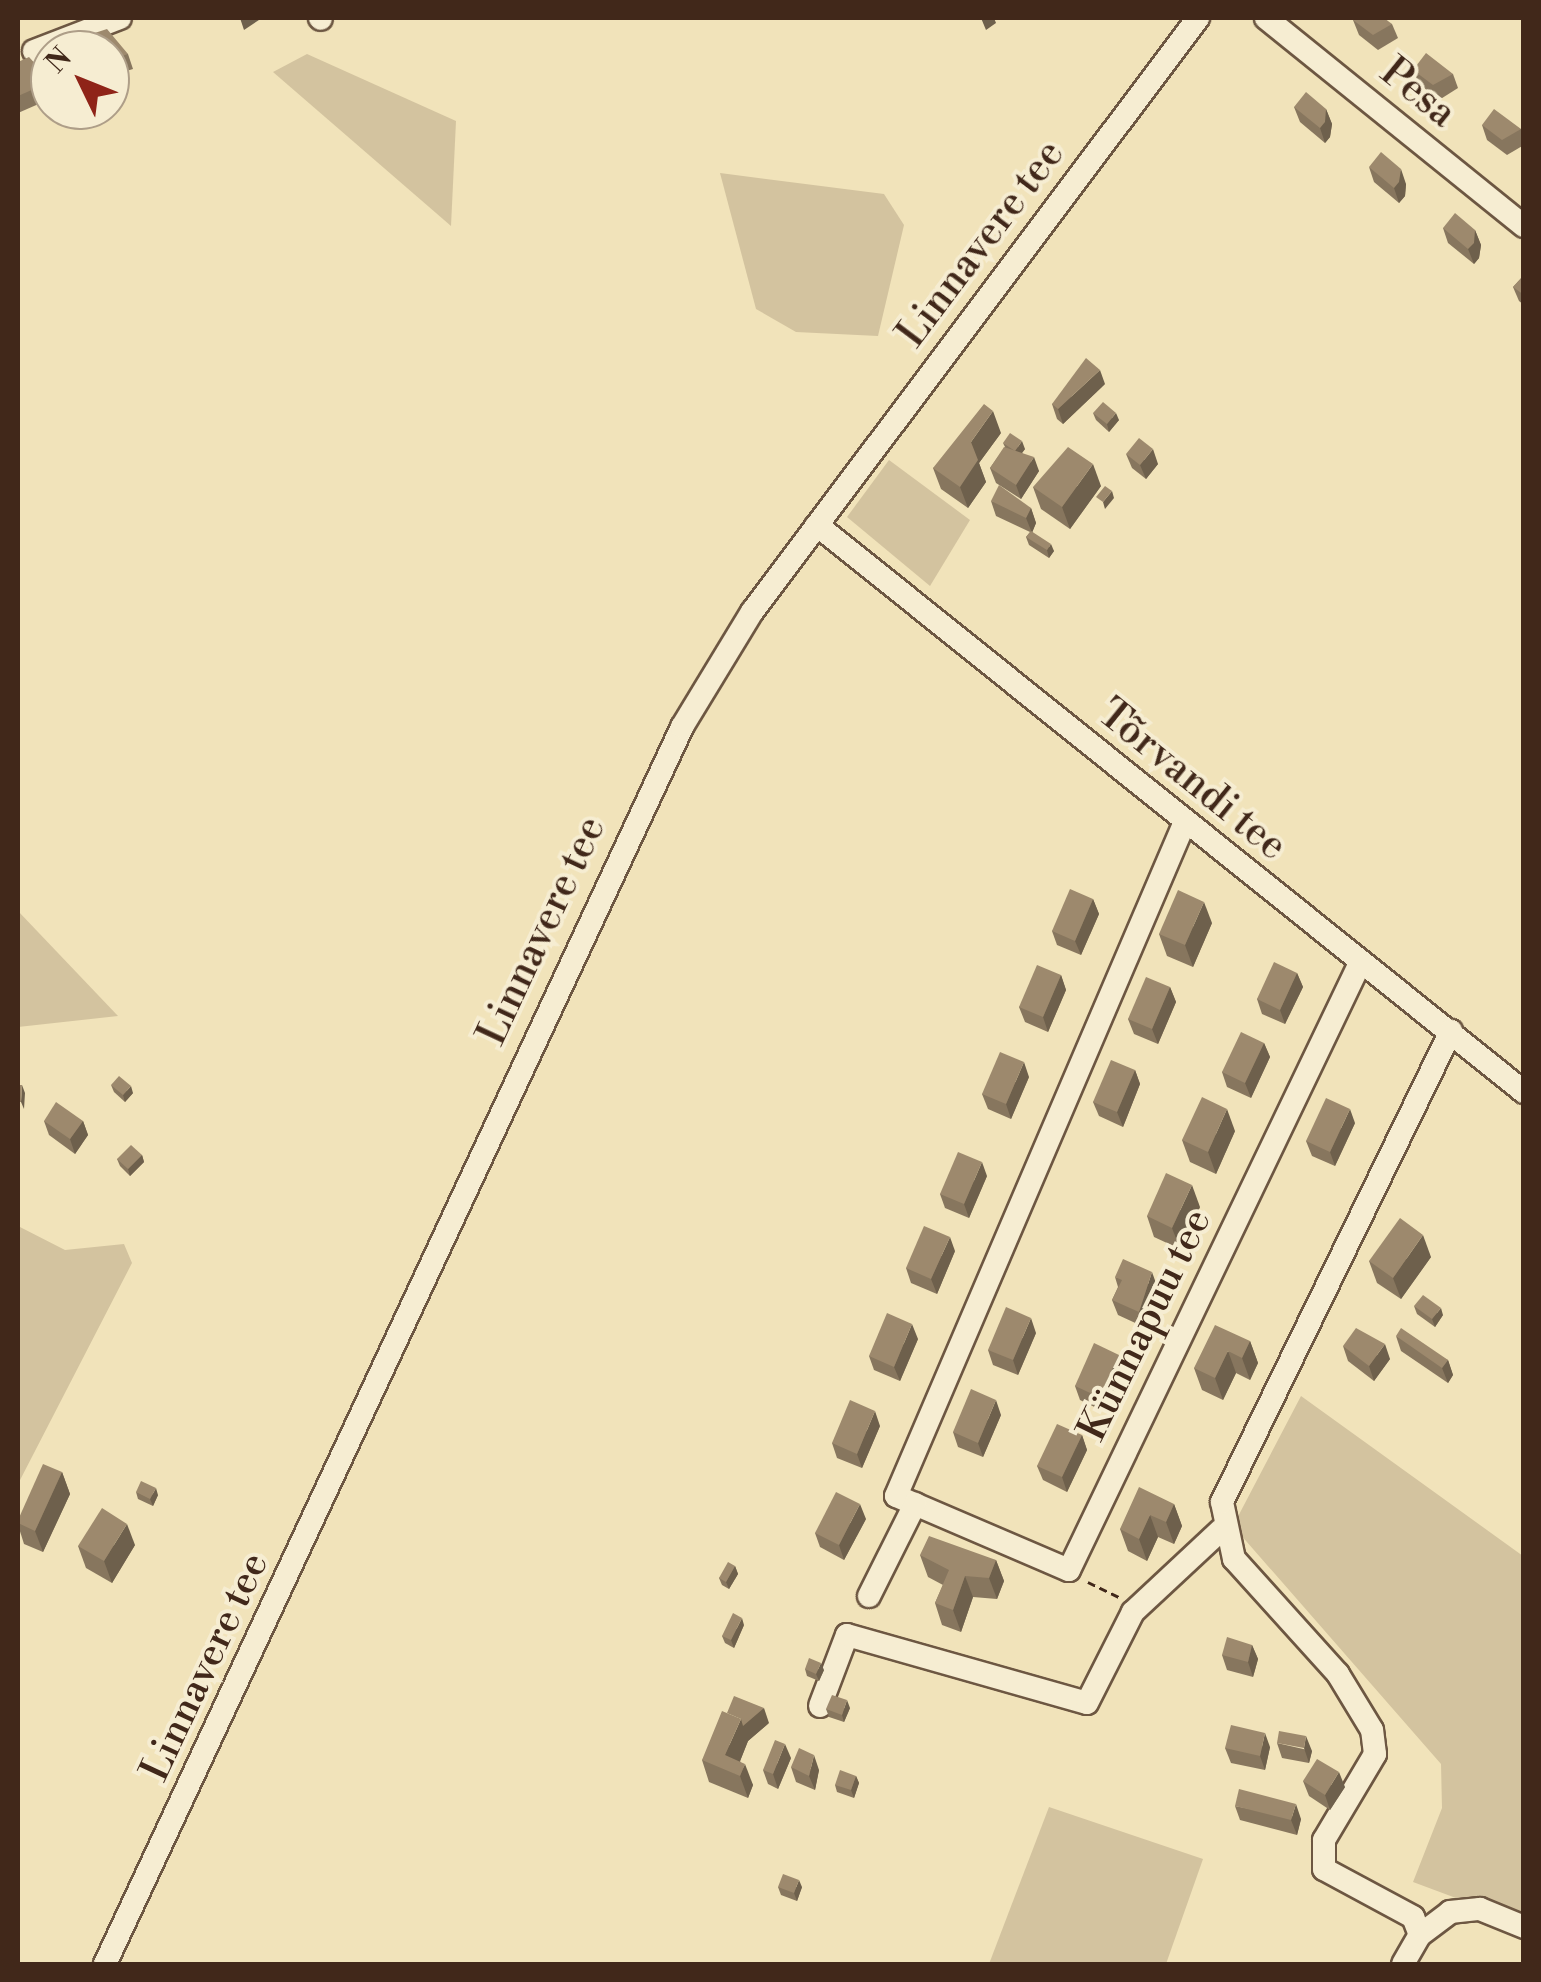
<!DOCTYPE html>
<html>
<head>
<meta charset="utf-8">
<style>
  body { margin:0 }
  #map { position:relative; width:1541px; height:1982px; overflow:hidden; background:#f1e3ba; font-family:"Libre Bodoni",serif }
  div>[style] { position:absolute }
  .green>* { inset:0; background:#d3c39f }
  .path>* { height:2.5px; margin-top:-1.25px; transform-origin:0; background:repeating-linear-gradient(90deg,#41281a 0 8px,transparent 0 13px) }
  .roads { filter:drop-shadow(2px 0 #6d5742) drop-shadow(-2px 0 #6d5742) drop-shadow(0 2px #6d5742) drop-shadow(0 -2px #6d5742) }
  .minor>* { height:22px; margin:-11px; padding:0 11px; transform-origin:11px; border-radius:11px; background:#f6edd2 }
  .wall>* { inset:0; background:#87765e }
  .shaded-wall>* { inset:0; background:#6e604c }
  .building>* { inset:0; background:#9d896d }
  span { translate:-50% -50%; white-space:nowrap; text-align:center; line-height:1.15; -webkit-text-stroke:8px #f6edd2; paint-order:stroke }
  .street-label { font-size:40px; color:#41281a }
  .frame { position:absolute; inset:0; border:20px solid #41281a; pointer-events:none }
  .north { position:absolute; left:30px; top:30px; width:100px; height:100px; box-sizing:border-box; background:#f6edd2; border:2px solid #ae9e88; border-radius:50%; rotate:313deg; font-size:28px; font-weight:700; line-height:40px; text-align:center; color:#41281a }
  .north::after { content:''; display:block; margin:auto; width:35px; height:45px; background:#8f2418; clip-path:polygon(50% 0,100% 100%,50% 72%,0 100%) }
</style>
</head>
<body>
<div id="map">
  <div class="green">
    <i style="clip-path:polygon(307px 54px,456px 121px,451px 226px,273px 72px)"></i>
    <i style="clip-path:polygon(720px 173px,884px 194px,904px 225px,878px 336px,796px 332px,756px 309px)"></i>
    <i style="clip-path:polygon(889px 460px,970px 520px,930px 586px,847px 517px)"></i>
    <i style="clip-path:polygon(18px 911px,118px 1016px,18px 1027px)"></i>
    <i style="clip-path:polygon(18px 1226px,65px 1250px,124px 1244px,132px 1263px,18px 1484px)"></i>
    <i style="clip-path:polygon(1301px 1396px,1523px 1556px,1523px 1923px,1413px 1882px,1442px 1808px,1441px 1764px,1233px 1526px)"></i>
    <i style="clip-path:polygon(1049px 1807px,1203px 1859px,1166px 1964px,989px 1964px)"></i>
  </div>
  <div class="path">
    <i style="left:1088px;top:1582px;width:37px;rotate:26deg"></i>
  </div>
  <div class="roads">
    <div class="minor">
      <i style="left:320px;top:18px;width:1px;rotate:45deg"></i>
      <i style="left:1266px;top:18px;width:331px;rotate:38.9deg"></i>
      <i style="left:34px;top:51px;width:92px;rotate:-21deg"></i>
      <i style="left:817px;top:525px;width:906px;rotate:38.73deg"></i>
      <i style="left:1184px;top:824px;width:731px;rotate:113.2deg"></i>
      <i style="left:896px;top:1496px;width:188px;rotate:23.2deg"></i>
      <i style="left:1069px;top:1570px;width:675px;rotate:-64.38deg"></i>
      <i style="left:869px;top:1596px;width:103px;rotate:-63.4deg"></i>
      <i style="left:820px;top:1706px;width:76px;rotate:-69.2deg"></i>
      <i style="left:847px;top:1635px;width:249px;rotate:15.8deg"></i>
      <i style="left:1087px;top:1703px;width:102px;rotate:-63.2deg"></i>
      <i style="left:1133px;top:1612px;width:120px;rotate:-43deg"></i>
      <i style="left:1420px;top:1935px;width:38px;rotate:-37deg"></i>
      <i style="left:1450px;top:1912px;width:30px;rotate:-6deg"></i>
      <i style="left:1480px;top:1909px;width:48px;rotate:22.2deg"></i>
      <i style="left:105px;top:1964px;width:1365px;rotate:-64.99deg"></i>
      <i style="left:682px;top:727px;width:135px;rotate:-58.7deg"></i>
      <i style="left:752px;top:612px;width:743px;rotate:-53.1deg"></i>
      <i style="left:1403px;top:1964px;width:34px;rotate:-60deg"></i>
      <i style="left:1420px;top:1935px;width:19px;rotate:-111deg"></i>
      <i style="left:1413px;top:1917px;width:101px;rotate:-151.7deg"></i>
      <i style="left:1324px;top:1869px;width:29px;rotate:-90deg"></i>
      <i style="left:1324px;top:1840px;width:100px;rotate:-59.3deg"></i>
      <i style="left:1375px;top:1754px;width:24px;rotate:-97deg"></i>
      <i style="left:1372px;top:1730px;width:66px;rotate:-121.3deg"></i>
      <i style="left:1338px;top:1674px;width:155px;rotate:-132.1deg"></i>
      <i style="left:1234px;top:1559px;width:58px;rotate:-101.9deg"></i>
      <i style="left:1222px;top:1502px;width:524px;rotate:-64.07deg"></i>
    </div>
  </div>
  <div class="wall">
    <i style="clip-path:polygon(1353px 20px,1392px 24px,1398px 38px,1378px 50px,1359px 35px)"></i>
    <i style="clip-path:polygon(110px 50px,128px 54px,133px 69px,110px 76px)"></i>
    <i style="clip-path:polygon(18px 62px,50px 80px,50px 99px,18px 113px)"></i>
    <i style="clip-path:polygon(1413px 70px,1453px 74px,1458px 88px,1439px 100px,1419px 84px)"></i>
    <i style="clip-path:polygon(1294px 107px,1326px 109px,1332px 124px,1330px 137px,1325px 143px,1300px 122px)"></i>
    <i style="clip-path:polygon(1482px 125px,1521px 129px,1524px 136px,1524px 145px,1507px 155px,1487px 140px)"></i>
    <i style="clip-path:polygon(1369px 167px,1406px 184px,1405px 196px,1399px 203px,1374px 182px)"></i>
    <i style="clip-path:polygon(1443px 228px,1475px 230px,1481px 245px,1479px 258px,1474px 264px,1448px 243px)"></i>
    <i style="clip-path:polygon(1524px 275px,1524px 305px,1519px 301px,1513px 287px)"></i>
    <i style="clip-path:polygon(1105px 384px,1063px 424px,1057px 419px,1052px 404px)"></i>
    <i style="clip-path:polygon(1093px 413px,1119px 420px,1109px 432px,1096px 420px)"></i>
    <i style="clip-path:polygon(1001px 433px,979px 463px,986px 482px,968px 508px,941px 489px,933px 468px)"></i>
    <i style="clip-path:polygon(1003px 443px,1025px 449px,1022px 453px,1039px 471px,1021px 499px,996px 483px,990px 468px,1005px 447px)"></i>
    <i style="clip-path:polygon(1126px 454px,1158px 464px,1146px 479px,1132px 468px)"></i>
    <i style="clip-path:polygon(1101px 486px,1070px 529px,1041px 509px,1033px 487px)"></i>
    <i style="clip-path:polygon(991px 501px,1031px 508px,1036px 523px,1032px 532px,1054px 551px,1049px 558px,1029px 545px,1026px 537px,1030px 532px,996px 516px)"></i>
    <i style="clip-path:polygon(1093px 899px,1099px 914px,1081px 955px,1057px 945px,1052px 931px)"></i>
    <i style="clip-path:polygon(1212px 923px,1193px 967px,1167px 956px,1159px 934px)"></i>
    <i style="clip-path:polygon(1297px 973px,1303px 987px,1285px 1024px,1262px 1014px,1257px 999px)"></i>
    <i style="clip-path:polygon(1061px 975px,1066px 990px,1048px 1032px,1025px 1022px,1019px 1007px)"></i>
    <i style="clip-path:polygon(1170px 987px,1176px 1002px,1158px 1044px,1134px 1034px,1128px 1019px)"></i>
    <i style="clip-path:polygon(1264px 1043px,1270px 1057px,1251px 1098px,1227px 1087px,1222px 1072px)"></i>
    <i style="clip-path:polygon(1135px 1070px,1140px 1084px,1123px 1127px,1099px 1116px,1093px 1102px)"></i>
    <i style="clip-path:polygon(1029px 1077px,1011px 1119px,988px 1109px,982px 1094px)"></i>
    <i style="clip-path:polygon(111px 1085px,133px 1093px,125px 1102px,114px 1092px)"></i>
    <i style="clip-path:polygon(44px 1121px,83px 1121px,88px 1135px,75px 1154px,49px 1135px)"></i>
    <i style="clip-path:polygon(1355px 1123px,1335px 1166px,1312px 1156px,1306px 1141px)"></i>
    <i style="clip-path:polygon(1235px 1131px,1216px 1174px,1190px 1162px,1182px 1140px)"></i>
    <i style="clip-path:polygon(142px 1155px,144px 1162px,130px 1176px,120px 1166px,117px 1159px)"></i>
    <i style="clip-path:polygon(987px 1176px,969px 1218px,945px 1208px,940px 1194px)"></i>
    <i style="clip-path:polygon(1200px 1207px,1180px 1249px,1154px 1237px,1147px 1216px)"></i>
    <i style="clip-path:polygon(955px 1251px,937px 1294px,911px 1283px,906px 1268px)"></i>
    <i style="clip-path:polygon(1431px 1257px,1401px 1299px,1377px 1283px,1369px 1261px)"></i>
    <i style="clip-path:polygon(1115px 1277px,1157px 1286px,1144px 1327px,1118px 1315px,1112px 1300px,1118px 1287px)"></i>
    <i style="clip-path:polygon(1414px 1306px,1443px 1315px,1435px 1327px,1417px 1314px)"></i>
    <i style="clip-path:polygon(1036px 1333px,1018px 1375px,993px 1365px,988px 1350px)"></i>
    <i style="clip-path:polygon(1396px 1336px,1448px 1360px,1453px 1375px,1448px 1383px,1401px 1351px)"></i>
    <i style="clip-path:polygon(918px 1339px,900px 1381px,874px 1370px,869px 1356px)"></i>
    <i style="clip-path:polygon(1250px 1341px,1258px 1363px,1250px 1380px,1236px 1373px,1223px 1400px,1202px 1390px,1194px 1368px)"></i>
    <i style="clip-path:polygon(1343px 1346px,1390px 1359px,1374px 1381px,1348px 1361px)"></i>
    <i style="clip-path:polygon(1119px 1355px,1124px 1370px,1105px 1412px,1080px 1400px,1075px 1386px)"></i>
    <i style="clip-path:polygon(1001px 1415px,983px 1457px,958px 1447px,953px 1432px)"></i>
    <i style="clip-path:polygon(880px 1426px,862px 1468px,837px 1458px,832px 1443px)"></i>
    <i style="clip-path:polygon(1082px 1435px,1087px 1450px,1067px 1492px,1043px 1480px,1037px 1466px)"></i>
    <i style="clip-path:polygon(62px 1472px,70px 1494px,43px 1552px,24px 1544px,18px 1525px,18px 1520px)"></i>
    <i style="clip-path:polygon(136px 1492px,158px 1495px,153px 1506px,138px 1499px)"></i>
    <i style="clip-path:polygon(1174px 1504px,1182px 1526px,1174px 1544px,1158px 1537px,1147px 1561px,1128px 1551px,1120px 1529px)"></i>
    <i style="clip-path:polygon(866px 1519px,844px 1560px,820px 1547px,815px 1533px)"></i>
    <i style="clip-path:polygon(135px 1545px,112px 1583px,86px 1568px,78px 1546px)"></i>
    <i style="clip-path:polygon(920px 1555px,996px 1560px,1004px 1581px,997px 1599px,973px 1597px,961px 1632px,942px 1625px,935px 1603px,943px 1585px,928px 1577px)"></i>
    <i style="clip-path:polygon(735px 1566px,738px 1574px,729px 1589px,722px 1585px,719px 1578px)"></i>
    <i style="clip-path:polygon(744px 1625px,734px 1648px,725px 1643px,722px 1636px)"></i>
    <i style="clip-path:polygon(1252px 1645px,1258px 1659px,1253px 1677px,1227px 1670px,1222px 1655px)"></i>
    <i style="clip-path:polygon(805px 1669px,824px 1670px,819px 1681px,807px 1676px)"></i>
    <i style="clip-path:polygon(850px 1708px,844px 1722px,829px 1717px,826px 1709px)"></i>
    <i style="clip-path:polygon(769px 1723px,748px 1741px,740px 1761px,753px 1785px,748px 1798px,709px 1782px,702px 1760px)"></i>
    <i style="clip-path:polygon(1277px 1743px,1312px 1751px,1309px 1763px,1282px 1758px)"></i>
    <i style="clip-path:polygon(1270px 1747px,1265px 1770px,1231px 1763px,1225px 1748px)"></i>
    <i style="clip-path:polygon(791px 1758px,778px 1789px,768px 1784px,763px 1770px)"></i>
    <i style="clip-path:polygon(791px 1767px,819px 1770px,815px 1790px,796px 1782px)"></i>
    <i style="clip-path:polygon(856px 1776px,859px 1783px,854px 1798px,837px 1792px,835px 1785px)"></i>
    <i style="clip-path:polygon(1303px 1781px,1345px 1787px,1330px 1810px,1309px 1796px)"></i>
    <i style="clip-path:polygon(1235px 1806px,1301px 1819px,1297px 1835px,1240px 1820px)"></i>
    <i style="clip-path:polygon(778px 1887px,802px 1887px,797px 1901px,781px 1895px)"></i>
  </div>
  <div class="shaded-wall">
    <i style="clip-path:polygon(240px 18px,262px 18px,244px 30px)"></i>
    <i style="clip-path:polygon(981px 18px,994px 18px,996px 23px,986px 30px)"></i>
    <i style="clip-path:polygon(1326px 109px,1332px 124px,1330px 137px,1325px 143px,1320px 128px)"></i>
    <i style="clip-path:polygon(1401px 169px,1406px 184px,1405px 196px,1399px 203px,1394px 188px)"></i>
    <i style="clip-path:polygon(1475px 230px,1481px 245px,1479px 258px,1474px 264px,1468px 249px)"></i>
    <i style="clip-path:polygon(1100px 370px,1105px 384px,1063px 424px,1058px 409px)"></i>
    <i style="clip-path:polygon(993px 411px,1001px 433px,979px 463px,986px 482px,968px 508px,960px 487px,971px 442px)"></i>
    <i style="clip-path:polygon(1116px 413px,1119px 420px,1109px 432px,1107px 424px)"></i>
    <i style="clip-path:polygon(1022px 441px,1025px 449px,1018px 458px,1015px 451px)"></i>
    <i style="clip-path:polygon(1153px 449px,1158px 464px,1146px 479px,1140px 465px)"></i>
    <i style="clip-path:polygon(1034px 457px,1039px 471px,1021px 499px,1016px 485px)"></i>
    <i style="clip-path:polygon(1093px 464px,1101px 486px,1070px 529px,1062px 507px)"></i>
    <i style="clip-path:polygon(1112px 491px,1114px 498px,1105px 509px,1103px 502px)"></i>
    <i style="clip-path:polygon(1031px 508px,1036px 523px,1032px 533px,1026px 518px)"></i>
    <i style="clip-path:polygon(1051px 544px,1054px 551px,1049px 558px,1047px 550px)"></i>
    <i style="clip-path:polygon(1093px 899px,1099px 914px,1081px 955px,1075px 941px)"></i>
    <i style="clip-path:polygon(1204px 902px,1212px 923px,1193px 967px,1185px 945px)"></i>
    <i style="clip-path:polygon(1297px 973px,1303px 987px,1285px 1024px,1280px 1010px)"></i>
    <i style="clip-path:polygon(1061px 975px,1066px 990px,1048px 1032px,1043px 1017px)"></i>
    <i style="clip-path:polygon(1170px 987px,1176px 1002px,1158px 1044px,1152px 1029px)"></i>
    <i style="clip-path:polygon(1264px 1043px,1270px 1057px,1251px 1098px,1245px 1083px)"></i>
    <i style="clip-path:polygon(1024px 1062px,1029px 1077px,1011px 1119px,1006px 1104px)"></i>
    <i style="clip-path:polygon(1135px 1070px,1140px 1084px,1123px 1127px,1117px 1112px)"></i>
    <i style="clip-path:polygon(22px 1085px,25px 1093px,24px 1109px,21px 1102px)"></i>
    <i style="clip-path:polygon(131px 1086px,133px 1093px,125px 1102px,123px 1095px)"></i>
    <i style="clip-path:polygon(1227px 1109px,1235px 1131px,1216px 1174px,1208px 1152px)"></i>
    <i style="clip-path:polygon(1350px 1109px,1355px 1123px,1335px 1166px,1330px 1152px)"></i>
    <i style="clip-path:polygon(83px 1121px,88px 1135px,75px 1154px,70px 1139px)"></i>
    <i style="clip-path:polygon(142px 1155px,144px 1162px,130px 1176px,128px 1169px)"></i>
    <i style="clip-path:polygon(982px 1162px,987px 1176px,969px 1218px,964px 1204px)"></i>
    <i style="clip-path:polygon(1192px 1185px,1200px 1207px,1180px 1249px,1172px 1228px)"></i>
    <i style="clip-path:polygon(1423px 1235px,1431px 1257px,1401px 1299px,1393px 1278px)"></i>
    <i style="clip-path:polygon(950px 1237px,955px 1251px,937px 1294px,931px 1279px)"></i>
    <i style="clip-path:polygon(1152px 1272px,1157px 1286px,1144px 1327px,1139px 1312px)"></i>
    <i style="clip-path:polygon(1441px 1308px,1443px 1315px,1435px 1327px,1432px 1319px)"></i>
    <i style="clip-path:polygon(1031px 1318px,1036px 1333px,1018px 1375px,1013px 1360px)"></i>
    <i style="clip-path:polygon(912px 1324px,918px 1339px,900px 1381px,894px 1367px)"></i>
    <i style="clip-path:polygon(1250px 1341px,1258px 1363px,1250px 1380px,1242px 1358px)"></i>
    <i style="clip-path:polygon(1385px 1344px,1390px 1359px,1374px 1381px,1369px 1366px)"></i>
    <i style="clip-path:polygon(1228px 1351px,1236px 1373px,1223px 1400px,1215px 1378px)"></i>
    <i style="clip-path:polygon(1119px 1355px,1124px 1370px,1105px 1412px,1099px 1397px)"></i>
    <i style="clip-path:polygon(1448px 1360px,1453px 1375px,1448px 1383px,1442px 1368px)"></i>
    <i style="clip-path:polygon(996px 1400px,1001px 1415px,983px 1457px,978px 1443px)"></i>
    <i style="clip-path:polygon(875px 1411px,880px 1426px,862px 1468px,857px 1454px)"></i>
    <i style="clip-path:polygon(1082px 1435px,1087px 1450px,1067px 1492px,1062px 1477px)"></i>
    <i style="clip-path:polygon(62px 1472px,70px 1494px,43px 1552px,35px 1531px)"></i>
    <i style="clip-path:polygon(156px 1488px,158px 1495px,153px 1506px,150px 1499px)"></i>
    <i style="clip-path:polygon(860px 1504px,866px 1519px,844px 1560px,839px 1545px)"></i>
    <i style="clip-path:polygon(1174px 1504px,1182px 1526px,1174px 1544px,1166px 1522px)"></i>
    <i style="clip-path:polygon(1150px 1515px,1158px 1537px,1147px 1561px,1139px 1539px)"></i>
    <i style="clip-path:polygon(127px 1524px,135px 1545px,112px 1583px,104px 1561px)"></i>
    <i style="clip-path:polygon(996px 1560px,1004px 1581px,997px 1599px,989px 1578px)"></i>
    <i style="clip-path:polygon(735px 1566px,738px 1574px,729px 1589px,726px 1582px)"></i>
    <i style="clip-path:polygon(965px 1576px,973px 1597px,961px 1632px,953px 1610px)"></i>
    <i style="clip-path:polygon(742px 1618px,744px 1625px,734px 1648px,731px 1640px)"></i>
    <i style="clip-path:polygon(1252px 1645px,1258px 1659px,1253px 1677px,1248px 1662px)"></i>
    <i style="clip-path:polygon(821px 1663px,824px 1670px,819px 1681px,816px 1674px)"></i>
    <i style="clip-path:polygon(847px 1700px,850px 1708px,844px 1722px,842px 1715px)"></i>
    <i style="clip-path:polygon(764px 1708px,769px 1723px,748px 1741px,735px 1774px,725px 1755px,741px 1719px)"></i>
    <i style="clip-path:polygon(1265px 1733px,1270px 1747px,1265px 1770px,1260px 1756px)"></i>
    <i style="clip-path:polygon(1306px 1736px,1312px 1751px,1309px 1763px,1304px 1748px)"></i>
    <i style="clip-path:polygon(785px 1744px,791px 1758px,778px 1789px,773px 1774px)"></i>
    <i style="clip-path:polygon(814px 1755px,819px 1770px,815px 1790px,809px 1776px)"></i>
    <i style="clip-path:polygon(745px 1764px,753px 1785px,748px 1798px,740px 1776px)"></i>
    <i style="clip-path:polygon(1339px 1772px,1345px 1787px,1330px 1810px,1325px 1795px)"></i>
    <i style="clip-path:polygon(856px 1776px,859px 1783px,854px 1798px,851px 1790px)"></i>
    <i style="clip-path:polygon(1296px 1804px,1301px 1819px,1297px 1835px,1291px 1820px)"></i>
    <i style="clip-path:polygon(799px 1880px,802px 1887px,797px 1901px,794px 1893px)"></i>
  </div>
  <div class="building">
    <i style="clip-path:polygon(1355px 18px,1384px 18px,1392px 24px,1373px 35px,1353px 20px)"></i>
    <i style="clip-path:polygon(107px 29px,128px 54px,110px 60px,110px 50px,73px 50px,70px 41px)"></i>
    <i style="clip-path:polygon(1426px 53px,1453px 74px,1433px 85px,1413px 70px)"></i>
    <i style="clip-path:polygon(29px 57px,50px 80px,50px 82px,18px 96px,18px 62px)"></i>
    <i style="clip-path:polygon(1306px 92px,1326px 109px,1325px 122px,1320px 128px,1294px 107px)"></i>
    <i style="clip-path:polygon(1494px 109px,1521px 129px,1502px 140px,1482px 125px)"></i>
    <i style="clip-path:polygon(1381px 152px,1401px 169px,1399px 182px,1394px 188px,1369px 167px)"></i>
    <i style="clip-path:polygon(1455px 213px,1475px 230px,1474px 243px,1468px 249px,1443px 228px)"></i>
    <i style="clip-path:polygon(1524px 275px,1524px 295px,1513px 287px)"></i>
    <i style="clip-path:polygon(1086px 358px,1100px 370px,1058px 409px,1052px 404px)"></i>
    <i style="clip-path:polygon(1103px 402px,1116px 413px,1107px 424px,1093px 413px)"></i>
    <i style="clip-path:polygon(984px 404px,993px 411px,971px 442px,978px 460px,960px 487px,933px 468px)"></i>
    <i style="clip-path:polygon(1010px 433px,1022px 441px,1015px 451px,1003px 443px)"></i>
    <i style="clip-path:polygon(1139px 438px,1153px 449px,1140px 465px,1126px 454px)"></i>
    <i style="clip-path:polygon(1004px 447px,1034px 457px,1016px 485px,990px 468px)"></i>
    <i style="clip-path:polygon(1068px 447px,1093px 464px,1062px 507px,1033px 487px)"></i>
    <i style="clip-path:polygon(999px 485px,1031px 508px,1026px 518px,991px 501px)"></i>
    <i style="clip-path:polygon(1105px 486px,1112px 491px,1103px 502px,1096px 497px)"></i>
    <i style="clip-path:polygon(1031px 531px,1051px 544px,1047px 550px,1026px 537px)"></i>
    <i style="clip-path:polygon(1070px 889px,1093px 899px,1075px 941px,1052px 931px)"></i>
    <i style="clip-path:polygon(1178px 890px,1204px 902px,1185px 945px,1159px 934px)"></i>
    <i style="clip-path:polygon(1274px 962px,1297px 973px,1280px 1010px,1257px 999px)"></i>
    <i style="clip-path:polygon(1037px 965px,1061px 975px,1043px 1017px,1019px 1007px)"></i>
    <i style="clip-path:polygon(1146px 977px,1170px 987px,1152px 1029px,1128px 1019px)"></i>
    <i style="clip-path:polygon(1241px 1032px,1264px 1043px,1245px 1083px,1222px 1072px)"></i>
    <i style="clip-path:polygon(1000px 1052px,1024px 1062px,1006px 1104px,982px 1094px)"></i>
    <i style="clip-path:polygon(1111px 1060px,1135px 1070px,1117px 1112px,1093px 1102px)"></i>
    <i style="clip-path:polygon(119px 1076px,131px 1086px,123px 1095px,111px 1085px)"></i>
    <i style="clip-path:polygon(18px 1085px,22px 1085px,21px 1102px,18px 1102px)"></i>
    <i style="clip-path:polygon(1202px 1097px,1227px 1109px,1208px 1152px,1182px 1140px)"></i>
    <i style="clip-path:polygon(1326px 1098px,1350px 1109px,1330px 1152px,1306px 1141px)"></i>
    <i style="clip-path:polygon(56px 1102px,83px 1121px,70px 1139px,44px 1121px)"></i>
    <i style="clip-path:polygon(131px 1145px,142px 1155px,128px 1169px,117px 1159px)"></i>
    <i style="clip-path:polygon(958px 1152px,982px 1162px,964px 1204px,940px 1194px)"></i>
    <i style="clip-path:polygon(1166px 1173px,1192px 1185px,1172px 1228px,1147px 1216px)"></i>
    <i style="clip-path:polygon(1400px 1218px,1423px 1235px,1393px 1278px,1369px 1261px)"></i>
    <i style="clip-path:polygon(924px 1226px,950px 1237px,931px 1279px,906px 1268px)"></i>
    <i style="clip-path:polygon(1123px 1259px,1152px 1272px,1139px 1312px,1112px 1300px,1122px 1280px,1115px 1277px)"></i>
    <i style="clip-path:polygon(1423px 1295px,1441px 1308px,1432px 1319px,1414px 1306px)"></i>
    <i style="clip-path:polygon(1006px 1307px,1031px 1318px,1013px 1360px,988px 1350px)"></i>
    <i style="clip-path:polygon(887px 1313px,912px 1324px,894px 1367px,869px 1356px)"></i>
    <i style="clip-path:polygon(1215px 1325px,1250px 1341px,1242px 1358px,1228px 1351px,1215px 1378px,1194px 1368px)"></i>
    <i style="clip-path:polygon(1356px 1328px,1385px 1344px,1369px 1366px,1343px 1346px)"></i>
    <i style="clip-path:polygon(1401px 1328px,1448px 1360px,1442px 1368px,1396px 1336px)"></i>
    <i style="clip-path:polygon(1094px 1343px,1119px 1355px,1099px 1397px,1075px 1386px)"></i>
    <i style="clip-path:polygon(971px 1389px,996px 1400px,978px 1443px,953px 1432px)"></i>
    <i style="clip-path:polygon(850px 1400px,875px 1411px,857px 1454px,832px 1443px)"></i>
    <i style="clip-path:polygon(1057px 1424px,1082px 1435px,1062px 1477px,1037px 1466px)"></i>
    <i style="clip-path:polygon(43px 1464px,62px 1472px,35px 1531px,18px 1523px,18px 1520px)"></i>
    <i style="clip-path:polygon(141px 1481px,156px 1488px,150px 1499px,136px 1492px)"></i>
    <i style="clip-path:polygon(1139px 1487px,1174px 1504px,1166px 1522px,1150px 1515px,1139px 1539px,1120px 1529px)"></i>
    <i style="clip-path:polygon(836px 1492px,860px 1504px,839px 1545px,815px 1533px)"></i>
    <i style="clip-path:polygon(102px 1508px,127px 1524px,104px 1561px,78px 1546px)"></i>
    <i style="clip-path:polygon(929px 1536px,996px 1560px,989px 1578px,965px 1576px,953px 1610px,935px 1603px,949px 1570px,920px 1555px)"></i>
    <i style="clip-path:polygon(728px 1562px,735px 1566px,726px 1582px,719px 1578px)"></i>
    <i style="clip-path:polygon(733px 1613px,742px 1618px,731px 1640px,722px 1636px)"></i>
    <i style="clip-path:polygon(1227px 1637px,1252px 1645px,1248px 1662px,1222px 1655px)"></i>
    <i style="clip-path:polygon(809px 1658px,821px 1663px,816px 1674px,805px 1669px)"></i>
    <i style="clip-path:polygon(832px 1695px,847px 1700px,842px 1715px,826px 1709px)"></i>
    <i style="clip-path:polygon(734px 1696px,764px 1708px,743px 1726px,741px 1719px,727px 1713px)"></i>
    <i style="clip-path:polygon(722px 1711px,741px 1719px,725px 1755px,745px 1764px,740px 1776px,702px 1760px)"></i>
    <i style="clip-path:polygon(1231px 1725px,1265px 1733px,1260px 1756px,1225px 1748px)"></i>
    <i style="clip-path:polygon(1279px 1731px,1306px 1736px,1304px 1748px,1277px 1743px)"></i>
    <i style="clip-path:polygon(775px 1740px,785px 1744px,773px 1774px,763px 1770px)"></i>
    <i style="clip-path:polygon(799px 1748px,814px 1755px,809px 1776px,791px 1767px)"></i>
    <i style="clip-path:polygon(1317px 1759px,1339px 1772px,1325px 1795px,1303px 1781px)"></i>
    <i style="clip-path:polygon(840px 1770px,856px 1776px,851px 1790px,835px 1785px)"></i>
    <i style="clip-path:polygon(1239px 1789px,1296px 1804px,1291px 1820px,1235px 1806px)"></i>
    <i style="clip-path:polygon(783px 1874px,799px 1880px,794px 1893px,778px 1887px)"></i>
  </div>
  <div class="street-label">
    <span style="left:1418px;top:93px;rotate:39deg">Pesa</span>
    <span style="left:981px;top:244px;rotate:-53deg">Linnavere tee</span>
    <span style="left:1192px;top:780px;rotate:39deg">Tõrvandi tee</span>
    <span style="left:542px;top:931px;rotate:-65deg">Linnavere tee</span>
    <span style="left:1145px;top:1325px;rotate:-64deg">Künnapuu tee</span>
    <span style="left:205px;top:1667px;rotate:-65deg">Linnavere tee</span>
  </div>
  <div class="frame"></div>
  <div class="north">N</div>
</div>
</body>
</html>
